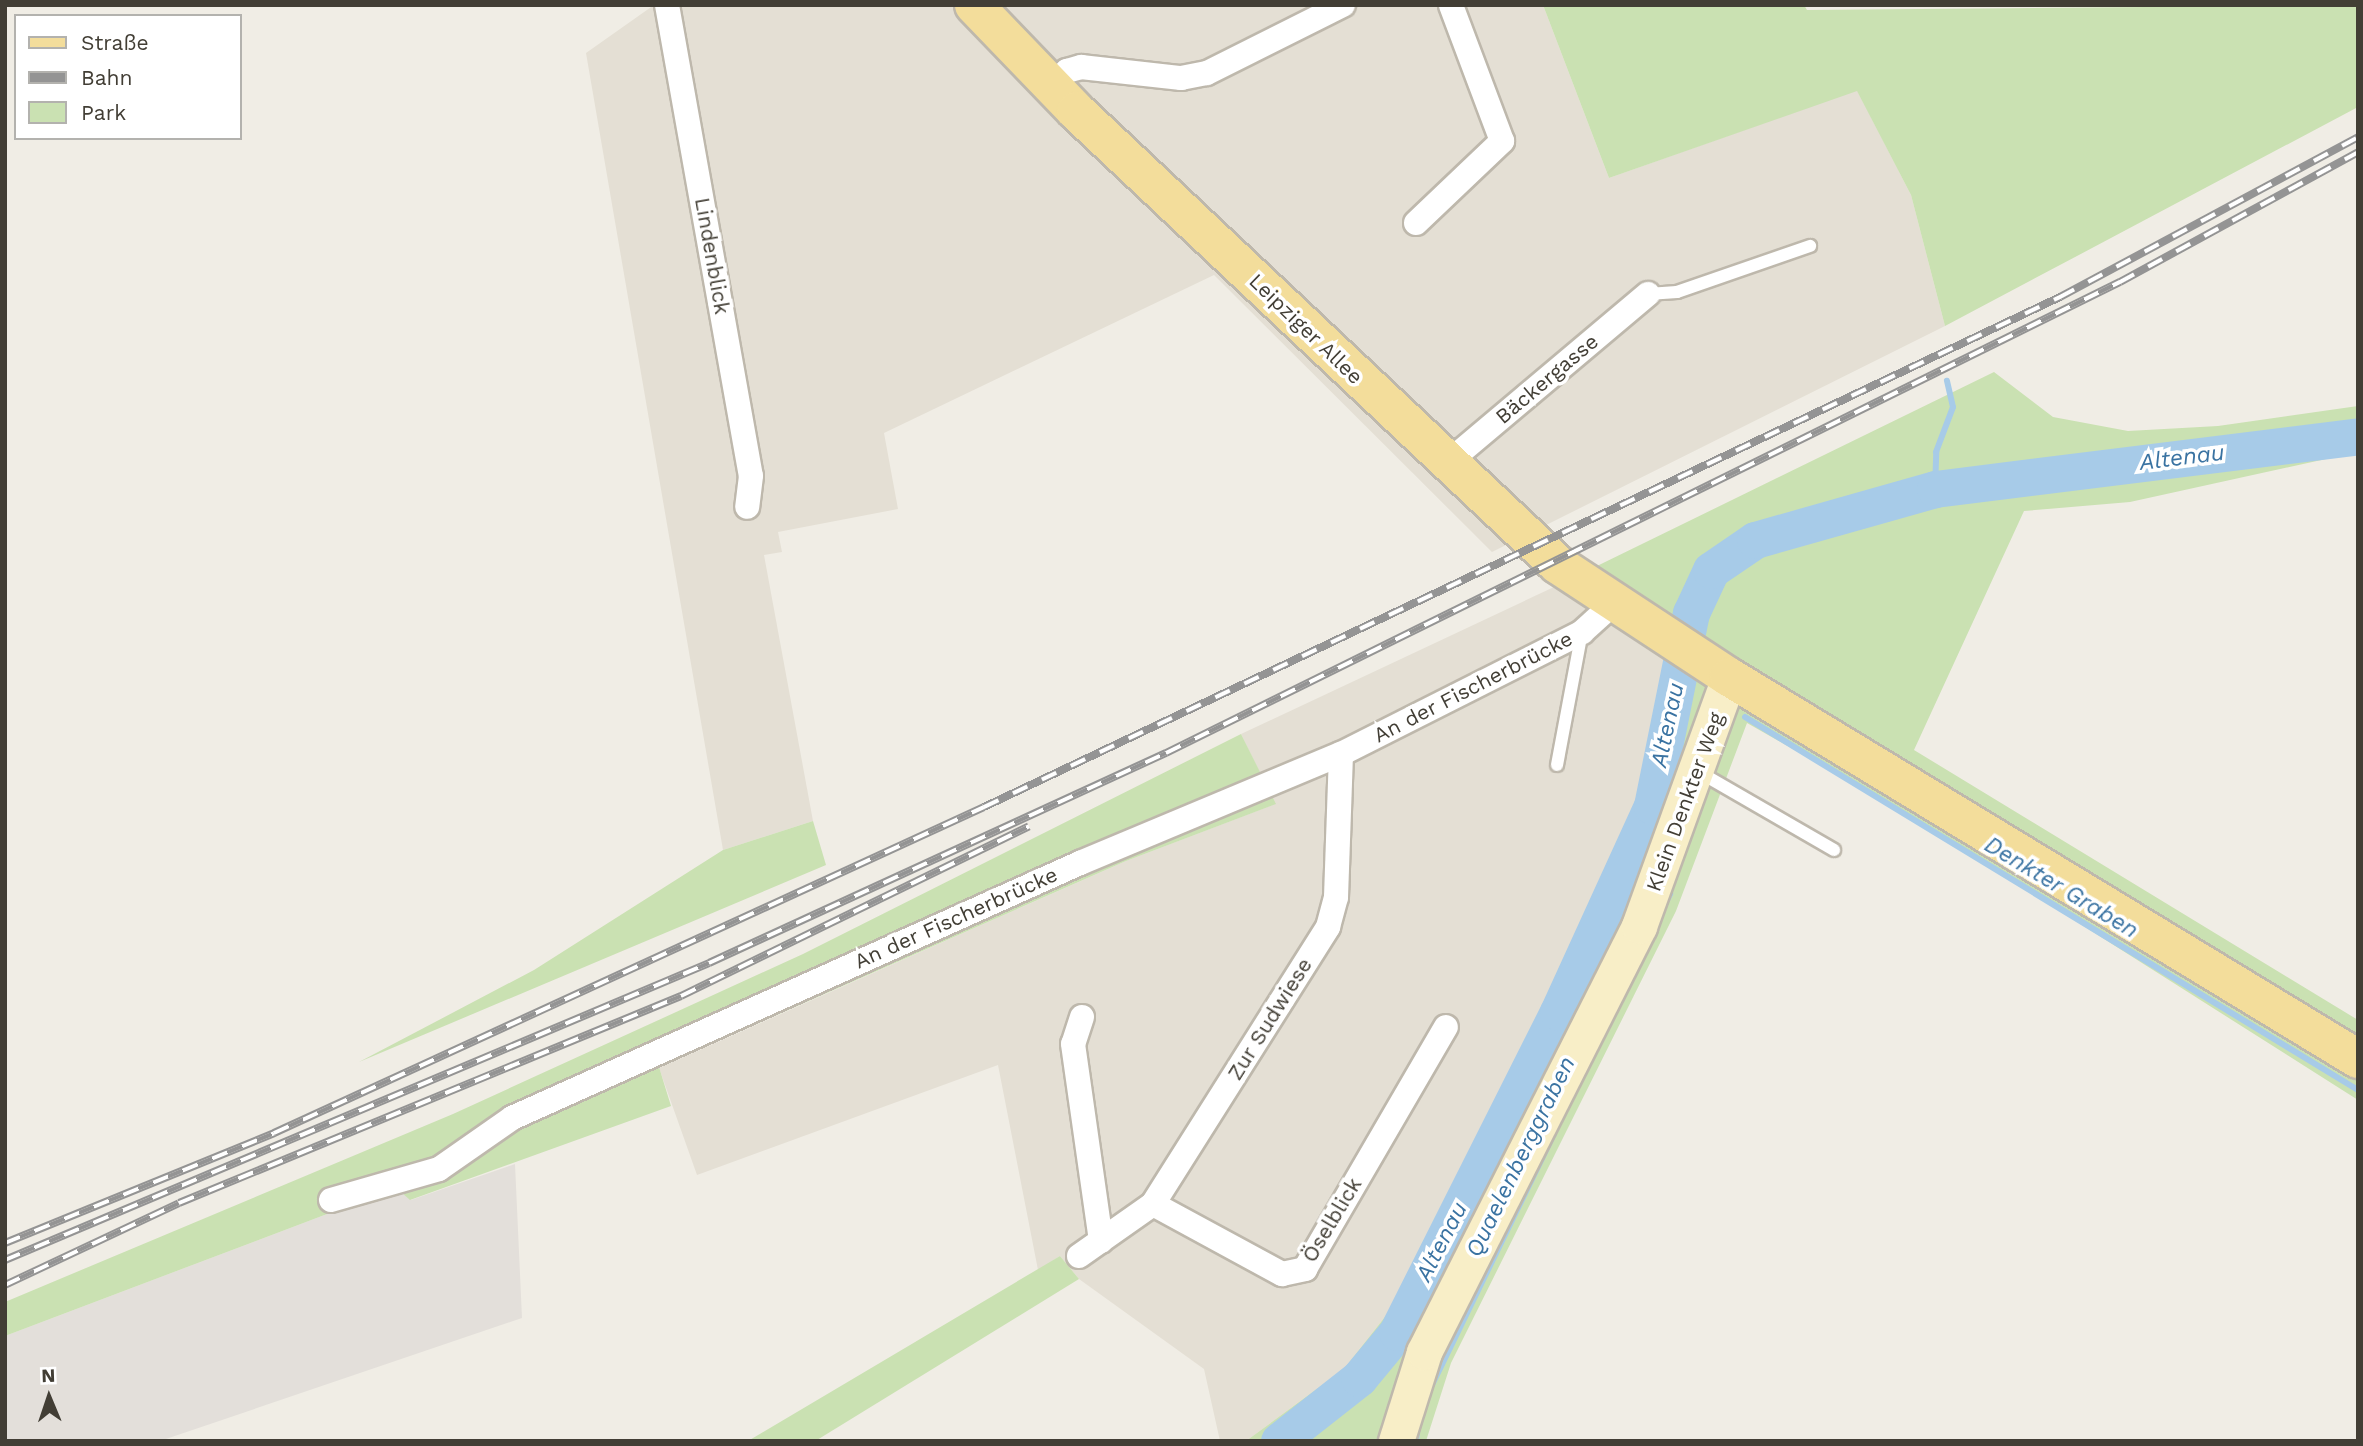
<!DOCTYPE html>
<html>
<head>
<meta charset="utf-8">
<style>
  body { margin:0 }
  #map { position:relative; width:2363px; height:1446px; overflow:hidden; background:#f0ede5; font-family:"Work Sans",sans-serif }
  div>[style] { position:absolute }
  .residential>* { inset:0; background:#e4dfd4 }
  .industrial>* { inset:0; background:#e3dfda }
  .green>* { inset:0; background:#cae1b2 }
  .stream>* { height:6px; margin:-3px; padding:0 3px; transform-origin:3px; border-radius:3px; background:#a7cbe8 }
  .river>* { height:37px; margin:-18.5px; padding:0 18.5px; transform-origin:18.5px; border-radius:18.5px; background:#a7cbe8 }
  .roads { filter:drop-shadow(2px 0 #beb8ac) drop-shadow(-2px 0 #beb8ac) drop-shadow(0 2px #beb8ac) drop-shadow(0 -2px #beb8ac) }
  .lane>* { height:12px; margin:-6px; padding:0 6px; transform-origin:6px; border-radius:6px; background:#fff }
  .street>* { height:24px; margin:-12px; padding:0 12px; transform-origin:12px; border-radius:12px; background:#fff }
  .secondary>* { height:35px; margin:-17.5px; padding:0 17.5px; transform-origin:17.5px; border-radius:17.5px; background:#f8eec7 }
  .primary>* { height:38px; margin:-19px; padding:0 19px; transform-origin:19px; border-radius:19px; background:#f3dd9b }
  .rail>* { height:8px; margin-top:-4px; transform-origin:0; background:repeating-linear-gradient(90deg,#fff 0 16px,#949494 0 32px); box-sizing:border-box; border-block:2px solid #949494 }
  span { translate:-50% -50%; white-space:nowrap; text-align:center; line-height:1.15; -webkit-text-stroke:7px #fff; paint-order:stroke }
  .street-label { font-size:21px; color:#423e35 }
  .water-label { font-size:23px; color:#3a73a2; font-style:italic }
  .frame { position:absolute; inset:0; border:7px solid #423e35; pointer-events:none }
  .legend { position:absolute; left:14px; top:14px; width:228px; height:126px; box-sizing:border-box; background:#fff; border:2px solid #b3b2ae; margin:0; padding:9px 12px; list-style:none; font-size:21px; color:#423e35 }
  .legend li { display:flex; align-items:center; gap:14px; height:35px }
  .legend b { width:35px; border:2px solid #b3b2ae }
  .north { position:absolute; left:14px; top:1362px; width:70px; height:70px; -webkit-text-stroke:5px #fff; paint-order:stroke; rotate:358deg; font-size:19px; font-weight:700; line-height:28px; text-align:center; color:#423e35 }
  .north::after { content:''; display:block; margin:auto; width:24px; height:32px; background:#423e35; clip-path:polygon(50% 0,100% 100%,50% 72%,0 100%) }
</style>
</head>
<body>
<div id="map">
  <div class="residential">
    <i style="clip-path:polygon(654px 5px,1543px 5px,1609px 178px,1857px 90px,1911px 195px,1945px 326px,1492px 552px,1214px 275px,884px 433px,898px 509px,778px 532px,782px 552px,764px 555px,813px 821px,723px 850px,586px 53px)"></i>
    <i style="clip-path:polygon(1554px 587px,1677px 665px,1644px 802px,1395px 1304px,1344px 1369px,1246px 1441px,1220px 1441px,1204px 1369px,1079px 1279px,1060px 1256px,1038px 1270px,998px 1065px,697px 1175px,659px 1068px,1126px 861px,1275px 804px,1241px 734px)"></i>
  </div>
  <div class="industrial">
    <i style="clip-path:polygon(515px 1164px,522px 1318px,160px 1441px,5px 1441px,5px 1336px,335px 1211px,402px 1193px,411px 1200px)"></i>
  </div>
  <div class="green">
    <i style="clip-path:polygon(1543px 5px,1804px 5px,1807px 10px,2358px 5px,2358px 107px,1945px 326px,1911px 195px,1857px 91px,1609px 178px)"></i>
    <i style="clip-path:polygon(1994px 372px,2053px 417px,2128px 431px,2218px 426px,2358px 406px,2358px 452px,2130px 502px,2024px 511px,1914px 750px,2358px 1020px,2358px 1100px,1901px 810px,1747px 723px,1676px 911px,1451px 1363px,1426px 1441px,1246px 1441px,1344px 1369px,1395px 1304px,1644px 802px,1677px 665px,1554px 587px)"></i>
    <i style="clip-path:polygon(1241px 734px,1276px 804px,1126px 861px,659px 1067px,671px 1106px,410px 1200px,402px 1193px,335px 1211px,5px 1336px,5px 1302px,453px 1114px,803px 954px)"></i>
    <i style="clip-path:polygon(813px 821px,826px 865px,359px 1062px,534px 970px,723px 850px)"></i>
    <i style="clip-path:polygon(1060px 1256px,1079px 1279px,817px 1440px,748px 1441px)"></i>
  </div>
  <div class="stream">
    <i style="left:1935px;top:489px;width:37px;rotate:-88deg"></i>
    <i style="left:1936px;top:452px;width:48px;rotate:-69.3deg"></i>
    <i style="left:1953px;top:407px;width:27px;rotate:-103deg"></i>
    <i style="left:1745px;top:717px;width:718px;rotate:31.32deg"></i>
    <i style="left:1662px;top:910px;width:18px;rotate:-63deg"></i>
    <i style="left:1432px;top:1385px;width:279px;rotate:-64.1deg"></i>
    <i style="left:1416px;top:1441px;width:16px;rotate:-83deg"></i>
  </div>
  <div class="river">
    <i style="left:1279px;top:1441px;width:102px;rotate:-38.2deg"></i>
    <i style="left:1359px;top:1378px;width:60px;rotate:-50.4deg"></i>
    <i style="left:1397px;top:1332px;width:358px;rotate:-63.3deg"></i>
    <i style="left:1558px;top:1012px;width:226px;rotate:-65.5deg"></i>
    <i style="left:1652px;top:806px;width:197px;rotate:-78.6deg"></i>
    <i style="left:1691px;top:613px;width:47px;rotate:-65.1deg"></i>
    <i style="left:1711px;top:570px;width:53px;rotate:-34.3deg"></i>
    <i style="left:1755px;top:540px;width:187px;rotate:-15.8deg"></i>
    <i style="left:1935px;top:489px;width:426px;rotate:-7.1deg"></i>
  </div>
  <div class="roads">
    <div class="lane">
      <i style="left:1648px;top:294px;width:29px;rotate:-4deg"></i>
      <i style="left:1677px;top:292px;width:141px;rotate:-19.1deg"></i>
      <i style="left:1557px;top:765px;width:135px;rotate:-79.4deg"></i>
      <i style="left:1699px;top:772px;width:156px;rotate:30deg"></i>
    </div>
    <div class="street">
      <i style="left:667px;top:5px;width:478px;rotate:79.9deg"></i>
      <i style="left:751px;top:476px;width:31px;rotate:97deg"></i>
      <i style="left:1052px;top:88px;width:23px;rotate:-49deg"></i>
      <i style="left:1067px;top:71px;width:15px;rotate:-16deg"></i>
      <i style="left:1081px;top:67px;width:101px;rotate:6.3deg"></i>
      <i style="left:1181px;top:78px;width:26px;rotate:-11deg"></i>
      <i style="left:1207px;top:73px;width:152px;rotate:-26.6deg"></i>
      <i style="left:1416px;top:223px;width:119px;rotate:-43.6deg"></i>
      <i style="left:1502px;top:141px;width:145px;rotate:-110.6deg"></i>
      <i style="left:1446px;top:464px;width:264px;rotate:-40.1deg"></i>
      <i style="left:1082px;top:1017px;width:28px;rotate:108deg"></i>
      <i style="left:1073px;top:1044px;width:199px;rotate:81.9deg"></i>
      <i style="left:331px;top:1200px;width:112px;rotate:-16deg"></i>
      <i style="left:439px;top:1169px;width:89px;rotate:-34.9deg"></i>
      <i style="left:512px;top:1118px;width:623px;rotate:-24.18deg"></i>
      <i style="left:1080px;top:863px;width:283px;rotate:-22.7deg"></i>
      <i style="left:1341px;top:754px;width:270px;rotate:-26.8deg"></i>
      <i style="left:1582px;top:632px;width:43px;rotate:-42.2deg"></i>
      <i style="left:1153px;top:1204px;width:147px;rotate:28.5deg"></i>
      <i style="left:1282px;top:1274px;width:24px;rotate:-12deg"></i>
      <i style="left:1305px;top:1269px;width:280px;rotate:-59.8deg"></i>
      <i style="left:1079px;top:1256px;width:90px;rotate:-35.1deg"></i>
      <i style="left:1153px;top:1204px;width:328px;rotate:-57.7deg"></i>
      <i style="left:1328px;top:927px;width:31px;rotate:-75deg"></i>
      <i style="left:1336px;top:897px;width:143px;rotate:-88deg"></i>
    </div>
    <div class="secondary">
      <i style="left:1396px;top:1441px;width:93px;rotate:-72.5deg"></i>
      <i style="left:1424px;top:1352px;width:477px;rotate:-63.2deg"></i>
      <i style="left:1639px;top:926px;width:265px;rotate:-70.1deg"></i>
    </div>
    <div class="primary">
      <i style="left:974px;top:5px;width:147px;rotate:46.1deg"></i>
      <i style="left:1076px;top:111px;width:661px;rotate:43.28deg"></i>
      <i style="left:1557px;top:564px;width:206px;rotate:33.3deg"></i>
      <i style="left:1729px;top:677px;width:736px;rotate:31.27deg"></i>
    </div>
  </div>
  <div class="rail">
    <i style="left:5px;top:1243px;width:291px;rotate:-22.2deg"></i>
    <i style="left:274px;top:1133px;width:781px;rotate:-24.66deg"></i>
    <i style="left:984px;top:807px;width:1191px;rotate:-25.36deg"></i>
    <i style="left:2060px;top:297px;width:338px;rotate:-28.2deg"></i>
    <i style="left:5px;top:1260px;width:764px;rotate:-22.87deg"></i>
    <i style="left:709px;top:963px;width:503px;rotate:-24.68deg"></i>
    <i style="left:1166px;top:753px;width:1064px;rotate:-26.28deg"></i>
    <i style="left:2120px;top:282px;width:271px;rotate:-28.6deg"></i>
    <i style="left:5px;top:1285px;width:192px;rotate:-25.2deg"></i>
    <i style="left:179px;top:1203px;width:543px;rotate:-22.41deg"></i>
    <i style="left:681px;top:996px;width:387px;rotate:-26deg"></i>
  </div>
  <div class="street-label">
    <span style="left:712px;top:256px;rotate:80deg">Lindenblick</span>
    <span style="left:1306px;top:329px;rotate:44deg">Leipziger Allee</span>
    <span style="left:1547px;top:379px;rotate:-40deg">Bäckergasse</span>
    <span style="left:1473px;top:687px;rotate:-27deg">An der Fischerbrücke</span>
    <span style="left:1685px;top:802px;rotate:-70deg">Klein Denkter Weg</span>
    <span style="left:956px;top:918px;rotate:-24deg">An der Fischerbrücke</span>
    <span style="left:1270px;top:1019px;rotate:-58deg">Zur Sudwiese</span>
    <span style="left:1332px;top:1220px;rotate:-59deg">Öselblick</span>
  </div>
  <div class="water-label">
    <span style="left:2182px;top:458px;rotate:-7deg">Altenau</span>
    <span style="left:1668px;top:725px;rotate:-78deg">Altenau</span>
    <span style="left:2061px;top:888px;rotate:31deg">Denkter Graben</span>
    <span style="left:1521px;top:1157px;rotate:-64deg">Quaelenberggraben</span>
    <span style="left:1442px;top:1242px;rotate:-63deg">Altenau</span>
  </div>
  <div class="frame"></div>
  <ul class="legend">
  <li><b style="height:9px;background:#f3dd9b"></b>Straße</li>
  <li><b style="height:9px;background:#949494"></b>Bahn</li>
  <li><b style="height:19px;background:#cae1b2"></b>Park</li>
  </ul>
  <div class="north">N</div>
</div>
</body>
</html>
